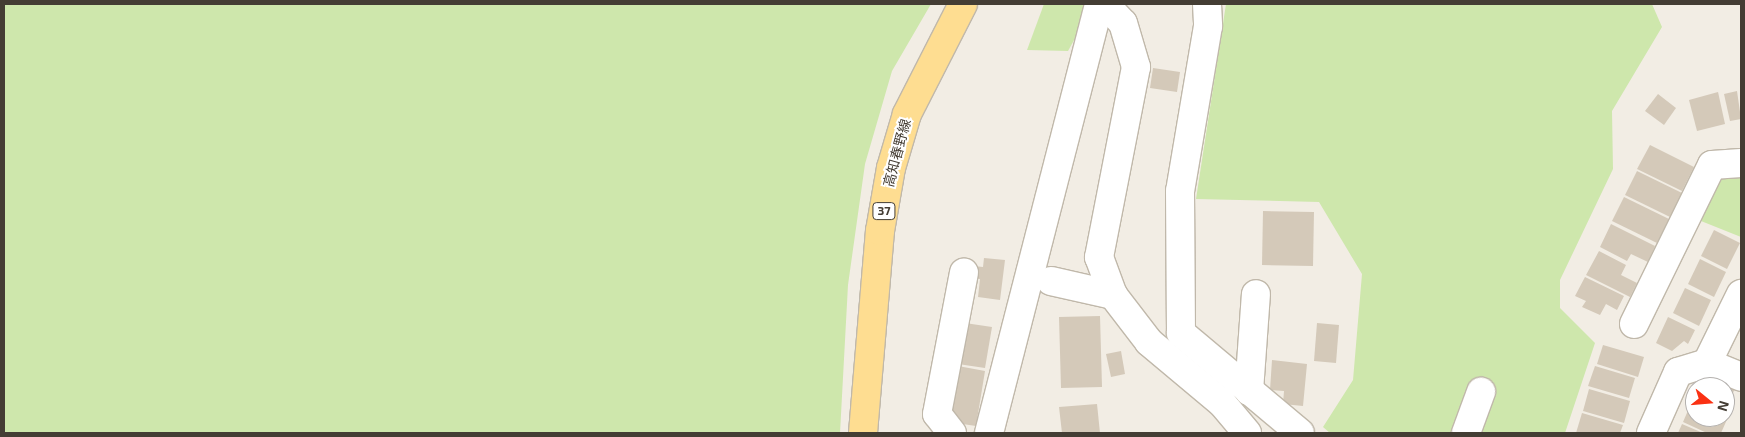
<!DOCTYPE html>
<html>
<head>
<meta charset="utf-8">
<style>
  body { margin:0 }
  #map { position:relative; width:1745px; height:437px; overflow:hidden; background:#f2ede4; font-family:"Exo 2","Noto Sans JP",sans-serif }
  div>[style] { position:absolute }
  .green>* { inset:0; background:#cee7ac }
  .building>* { inset:0; background:#d4c9b9 }
  .roads { filter:drop-shadow(1px 0 #c0b8aa) drop-shadow(-1px 0 #c0b8aa) drop-shadow(0 1px #c0b8aa) drop-shadow(0 -1px #c0b8aa) }
  .minor>* { height:28px; margin:-14px; padding:0 14px; transform-origin:14px; border-radius:14px; background:#fff }
  .major>* { height:28px; margin:-14px; padding:0 14px; transform-origin:14px; border-radius:14px; background:#fedd91 }
  span { translate:-50% -50%; white-space:nowrap; text-align:center; line-height:1.15; -webkit-text-stroke:4px #fff; paint-order:stroke }
  .shield-label span { padding:1px 4px; background:#fff; border:1px solid; border-radius:4px; -webkit-text-stroke-width:0 }
  .shield-label { font-size:12px; color:#443d34; font-weight:700 }
  .street-label { font-size:14px; color:#443d34 }
  .frame { position:absolute; inset:0; border:5px solid #443d34; pointer-events:none }
  .north { position:absolute; left:1685px; top:377px; width:50px; height:50px; box-sizing:border-box; background:#fff; border:1px solid #b4b1ae; border-radius:50%; rotate:107deg; font-size:14px; font-weight:700; line-height:20px; text-align:center; color:#443d34 }
  .north::after { content:''; display:block; margin:auto; width:18px; height:22px; background:#fa3113; clip-path:polygon(50% 0,100% 100%,50% 72%,0 100%) }
</style>
</head>
<body>
<div id="map">
  <div class="green">
    <i style="clip-path:polygon(4px 4px,931px 4px,892px 71px,865px 164px,848px 285px,840px 433px,4px 433px)"></i>
    <i style="clip-path:polygon(1044px 4px,1094px 4px,1068px 51px,1027px 50px)"></i>
    <i style="clip-path:polygon(1226px 4px,1652px 4px,1662px 27px,1612px 111px,1613px 169px,1560px 280px,1560px 308px,1595px 343px,1565px 433px,1330px 433px,1323px 427px,1353px 380px,1362px 274px,1319px 202px,1196px 199px)"></i>
    <i style="clip-path:polygon(1741px 172px,1741px 237px,1701px 221px,1724px 173px)"></i>
  </div>
  <div class="building">
    <i style="clip-path:polygon(1153px 68px,1180px 72px,1177px 92px,1150px 88px)"></i>
    <i style="clip-path:polygon(1737px 91px,1741px 119px,1730px 121px,1724px 94px)"></i>
    <i style="clip-path:polygon(1718px 92px,1725px 124px,1697px 131px,1689px 100px)"></i>
    <i style="clip-path:polygon(1658px 94px,1676px 108px,1664px 125px,1645px 111px)"></i>
    <i style="clip-path:polygon(1650px 145px,1694px 167px,1682px 191px,1637px 169px)"></i>
    <i style="clip-path:polygon(1637px 171px,1682px 193px,1670px 217px,1625px 195px)"></i>
    <i style="clip-path:polygon(1624px 197px,1669px 219px,1657px 243px,1612px 221px)"></i>
    <i style="clip-path:polygon(1263px 211px,1314px 212px,1313px 266px,1262px 265px)"></i>
    <i style="clip-path:polygon(1611px 224px,1655px 246px,1648px 262px,1631px 254px,1627px 261px,1600px 247px)"></i>
    <i style="clip-path:polygon(1714px 230px,1740px 243px,1727px 269px,1701px 256px)"></i>
    <i style="clip-path:polygon(1599px 251px,1626px 265px,1621px 275px,1637px 283px,1630px 297px,1586px 275px)"></i>
    <i style="clip-path:polygon(984px 258px,1005px 260px,1000px 300px,978px 297px,980px 279px,973px 278px,974px 266px,983px 267px)"></i>
    <i style="clip-path:polygon(1700px 259px,1726px 272px,1714px 297px,1688px 284px)"></i>
    <i style="clip-path:polygon(1585px 277px,1624px 296px,1617px 310px,1606px 304px,1600px 315px,1582px 307px,1586px 301px,1575px 296px)"></i>
    <i style="clip-path:polygon(1685px 288px,1711px 300px,1699px 326px,1673px 313px)"></i>
    <i style="clip-path:polygon(1100px 316px,1102px 387px,1061px 388px,1059px 317px)"></i>
    <i style="clip-path:polygon(1668px 317px,1695px 330px,1688px 344px,1684px 341px,1672px 351px,1656px 343px)"></i>
    <i style="clip-path:polygon(965px 323px,992px 327px,985px 368px,958px 364px)"></i>
    <i style="clip-path:polygon(1317px 323px,1339px 325px,1336px 363px,1314px 361px)"></i>
    <i style="clip-path:polygon(1603px 345px,1644px 357px,1638px 377px,1597px 364px)"></i>
    <i style="clip-path:polygon(1121px 351px,1125px 374px,1111px 377px,1106px 354px)"></i>
    <i style="clip-path:polygon(1272px 360px,1307px 364px,1303px 406px,1283px 404px,1284px 391px,1270px 390px)"></i>
    <i style="clip-path:polygon(958px 366px,985px 371px,976px 426px,949px 422px)"></i>
    <i style="clip-path:polygon(1595px 366px,1635px 378px,1629px 398px,1588px 386px)"></i>
    <i style="clip-path:polygon(1704px 374px,1735px 388px,1725px 413px,1725px 387px,1698px 387px)"></i>
    <i style="clip-path:polygon(1589px 389px,1630px 401px,1624px 423px,1583px 411px)"></i>
    <i style="clip-path:polygon(1693px 399px,1695px 417px,1729px 415px,1721px 433px,1707px 433px,1683px 422px)"></i>
    <i style="clip-path:polygon(1097px 404px,1100px 433px,1062px 433px,1059px 407px)"></i>
    <i style="clip-path:polygon(1582px 413px,1623px 425px,1620px 433px,1576px 433px)"></i>
    <i style="clip-path:polygon(1682px 424px,1703px 433px,1678px 433px)"></i>
  </div>
  <div class="roads">
    <div class="minor">
      <i style="left:1105px;top:4px;width:26px;rotate:47deg"></i>
      <i style="left:1123px;top:23px;width:46px;rotate:73.5deg"></i>
      <i style="left:1136px;top:67px;width:194px;rotate:101deg"></i>
      <i style="left:1099px;top:257px;width:40px;rotate:69.8deg"></i>
      <i style="left:1207px;top:4px;width:22px;rotate:87deg"></i>
      <i style="left:1208px;top:26px;width:167px;rotate:99.6deg"></i>
      <i style="left:1180px;top:191px;width:142px;rotate:89.6deg"></i>
      <i style="left:1181px;top:333px;width:155px;rotate:40deg"></i>
      <i style="left:1051px;top:281px;width:64px;rotate:12.7deg"></i>
      <i style="left:1113px;top:295px;width:59px;rotate:52.5deg"></i>
      <i style="left:1149px;top:342px;width:95px;rotate:39.9deg"></i>
      <i style="left:1222px;top:403px;width:39px;rotate:50deg"></i>
      <i style="left:1634px;top:324px;width:177px;rotate:-63.9deg"></i>
      <i style="left:1712px;top:165px;width:29px;rotate:-4deg"></i>
      <i style="left:1707px;top:363px;width:37px;rotate:22deg"></i>
      <i style="left:1249px;top:391px;width:97px;rotate:-85.9deg"></i>
      <i style="left:952px;top:433px;width:24px;rotate:-128deg"></i>
      <i style="left:937px;top:414px;width:144px;rotate:-79.2deg"></i>
      <i style="left:989px;top:433px;width:443px;rotate:-75.6deg"></i>
      <i style="left:1466px;top:433px;width:44px;rotate:-69.9deg"></i>
      <i style="left:1651px;top:433px;width:67px;rotate:-66.1deg"></i>
      <i style="left:1678px;top:372px;width:30px;rotate:-17deg"></i>
      <i style="left:1707px;top:363px;width:77px;rotate:-63.8deg"></i>
    </div>
    <div class="major">
      <i style="left:863px;top:433px;width:203px;rotate:-85.2deg"></i>
      <i style="left:880px;top:231px;width:64px;rotate:-80.1deg"></i>
      <i style="left:891px;top:168px;width:56px;rotate:-73.5deg"></i>
      <i style="left:907px;top:114px;width:123px;rotate:-63deg"></i>
    </div>
  </div>
  <div class="shield-label">
    <span style="left:884px;top:211px">37</span>
  </div>
  <div class="street-label">
    <span style="left:897px;top:153px;rotate:-75deg">高知春野線</span>
  </div>
  <div class="frame"></div>
  <div class="north">N</div>
</div>
</body>
</html>
